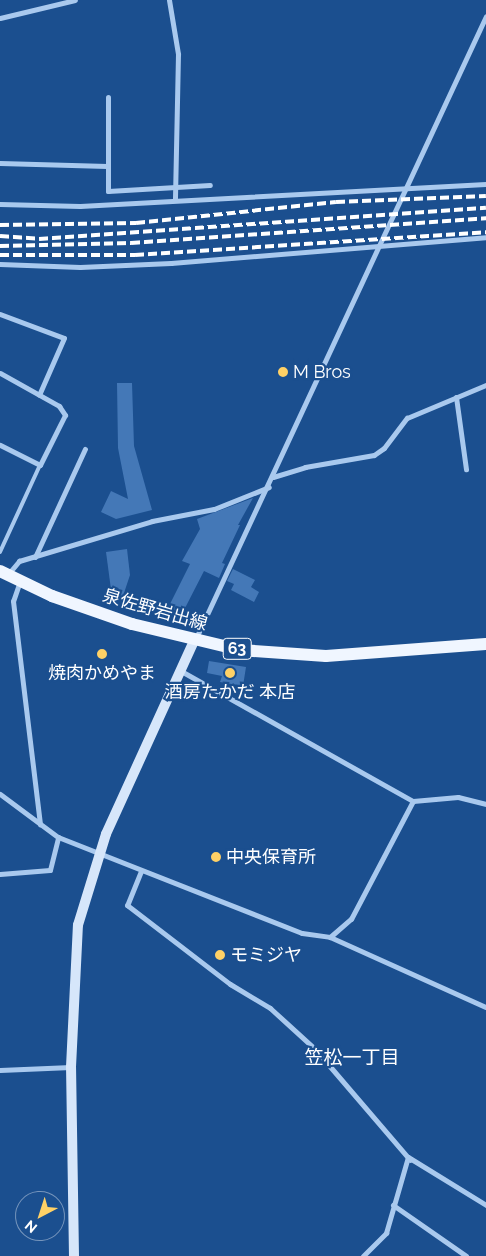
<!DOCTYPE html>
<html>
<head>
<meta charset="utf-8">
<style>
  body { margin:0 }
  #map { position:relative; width:486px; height:1256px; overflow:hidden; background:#1b4f8f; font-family:Raleway,"Noto Sans JP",sans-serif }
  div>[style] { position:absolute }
  .building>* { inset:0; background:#4478b7 }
  .lane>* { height:4px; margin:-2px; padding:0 2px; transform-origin:2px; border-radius:2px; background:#a9c9ee }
  .street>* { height:5px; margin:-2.5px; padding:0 2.5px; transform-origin:2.5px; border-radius:2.5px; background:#a9c9ee }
  .secondary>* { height:10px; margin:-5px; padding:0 5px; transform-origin:5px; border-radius:5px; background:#d6e6fa }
  .primary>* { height:12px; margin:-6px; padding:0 6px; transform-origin:6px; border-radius:6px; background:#f0f6ff }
  .rail>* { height:4px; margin-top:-2px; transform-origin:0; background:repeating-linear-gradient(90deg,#fff 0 9px,transparent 0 13px) }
  .dots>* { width:14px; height:14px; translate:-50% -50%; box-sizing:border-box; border:2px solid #1b4f8f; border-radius:50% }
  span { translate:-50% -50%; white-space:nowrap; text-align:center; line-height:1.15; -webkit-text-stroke:4.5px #1b4f8f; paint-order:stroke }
  .shield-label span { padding:1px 4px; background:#1b4f8f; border:1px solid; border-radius:4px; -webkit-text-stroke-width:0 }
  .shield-label { font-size:16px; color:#fff; font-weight:700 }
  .poi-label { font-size:18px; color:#fff }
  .left { translate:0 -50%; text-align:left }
  .street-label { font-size:18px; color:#fff }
  .neighbourhood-label { font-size:19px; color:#fff }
  .north { position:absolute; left:15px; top:1191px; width:50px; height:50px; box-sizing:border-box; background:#1b4f8f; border:1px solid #7695bc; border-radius:50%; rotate:220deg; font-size:14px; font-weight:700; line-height:20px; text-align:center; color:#fff }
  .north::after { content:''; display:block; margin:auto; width:18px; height:22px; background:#ffd166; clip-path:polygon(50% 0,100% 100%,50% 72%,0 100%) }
</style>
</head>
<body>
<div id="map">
  <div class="building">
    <i style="clip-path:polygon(117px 383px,132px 383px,134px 446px,152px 510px,116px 519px,101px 512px,111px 491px,128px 499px,118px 448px)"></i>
    <i style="clip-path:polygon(253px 498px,238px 525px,240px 525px,222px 563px,225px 564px,219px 578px,204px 571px,183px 612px,167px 610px,190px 564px,182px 561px,200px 529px,197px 519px)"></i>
    <i style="clip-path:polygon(127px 549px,130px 575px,123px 596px,112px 597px,106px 552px)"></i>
    <i style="clip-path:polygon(233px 569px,255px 580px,251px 587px,259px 592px,254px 602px,231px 590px,234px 584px,227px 581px)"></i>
    <i style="clip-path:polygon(209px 661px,246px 667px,243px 686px,220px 682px,222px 676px,207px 673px)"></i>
  </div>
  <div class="lane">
    <i style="left:0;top:552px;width:96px;rotate:-65.3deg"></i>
  </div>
  <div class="street">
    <i style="left:169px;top:0;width:55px;rotate:80.5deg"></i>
    <i style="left:178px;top:54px;width:146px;rotate:91.2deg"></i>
    <i style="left:0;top:18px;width:77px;rotate:-13.5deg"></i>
    <i style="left:108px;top:97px;width:94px;rotate:90deg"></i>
    <i style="left:108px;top:191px;width:102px;rotate:-3.4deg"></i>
    <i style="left:0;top:163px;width:107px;rotate:1.6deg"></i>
    <i style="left:0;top:204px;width:80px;rotate:1.4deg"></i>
    <i style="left:80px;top:206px;width:407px;rotate:-3.1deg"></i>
    <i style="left:0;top:264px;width:80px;rotate:2.1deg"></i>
    <i style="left:80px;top:267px;width:91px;rotate:-2.5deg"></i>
    <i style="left:171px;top:263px;width:316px;rotate:-4.7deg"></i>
    <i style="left:0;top:314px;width:68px;rotate:20.6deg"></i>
    <i style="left:64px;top:338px;width:62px;rotate:113.7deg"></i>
    <i style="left:0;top:373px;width:68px;rotate:29.2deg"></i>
    <i style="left:59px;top:406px;width:11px;rotate:56deg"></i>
    <i style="left:65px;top:415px;width:56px;rotate:116.6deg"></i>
    <i style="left:40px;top:465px;width:45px;rotate:-153.4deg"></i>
    <i style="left:456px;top:397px;width:73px;rotate:82.1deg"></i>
    <i style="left:273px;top:477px;width:34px;rotate:-17deg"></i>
    <i style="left:305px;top:467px;width:70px;rotate:-9.9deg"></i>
    <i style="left:374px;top:455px;width:12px;rotate:-35deg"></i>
    <i style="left:384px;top:448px;width:38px;rotate:-53deg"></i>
    <i style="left:407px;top:418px;width:86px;rotate:-22.7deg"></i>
    <i style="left:35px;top:557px;width:119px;rotate:-65.2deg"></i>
    <i style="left:9px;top:573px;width:16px;rotate:-50deg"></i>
    <i style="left:19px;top:561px;width:139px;rotate:-16.7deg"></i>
    <i style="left:152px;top:521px;width:63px;rotate:-11deg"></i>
    <i style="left:214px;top:509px;width:59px;rotate:-21.8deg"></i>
    <i style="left:20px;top:581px;width:21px;rotate:109deg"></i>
    <i style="left:13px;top:601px;width:225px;rotate:83.1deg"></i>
    <i style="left:196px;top:638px;width:686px;rotate:-65deg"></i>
    <i style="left:181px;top:671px;width:266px;rotate:29.3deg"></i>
    <i style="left:413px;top:801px;width:45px;rotate:-5.1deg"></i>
    <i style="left:458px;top:797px;width:29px;rotate:14deg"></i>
    <i style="left:0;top:794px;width:72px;rotate:36.6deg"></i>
    <i style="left:58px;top:837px;width:262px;rotate:21.5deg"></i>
    <i style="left:302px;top:933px;width:28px;rotate:8deg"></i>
    <i style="left:330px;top:937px;width:171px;rotate:24.2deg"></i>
    <i style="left:141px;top:871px;width:37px;rotate:112deg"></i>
    <i style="left:127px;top:905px;width:130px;rotate:37.5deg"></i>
    <i style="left:230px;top:984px;width:47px;rotate:31deg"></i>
    <i style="left:270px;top:1008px;width:61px;rotate:42.3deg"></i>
    <i style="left:315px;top:1049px;width:146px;rotate:49.4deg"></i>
    <i style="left:0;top:874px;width:50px;rotate:-4.6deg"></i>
    <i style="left:50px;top:870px;width:34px;rotate:-76deg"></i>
    <i style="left:330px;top:937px;width:28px;rotate:-41deg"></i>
    <i style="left:351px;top:919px;width:133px;rotate:-62.3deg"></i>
    <i style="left:0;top:1070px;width:71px;rotate:-2.4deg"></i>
    <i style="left:393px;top:1205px;width:89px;rotate:34.9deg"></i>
    <i style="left:363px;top:1256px;width:33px;rotate:-45deg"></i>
    <i style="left:386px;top:1233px;width:79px;rotate:-73.9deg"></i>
    <i style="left:408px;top:1157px;width:92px;rotate:31.6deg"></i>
  </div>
  <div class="secondary">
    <i style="left:74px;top:1256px;width:189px;rotate:-90.9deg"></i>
    <i style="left:71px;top:1067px;width:142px;rotate:-87.2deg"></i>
    <i style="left:78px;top:925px;width:95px;rotate:-72.9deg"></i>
    <i style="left:106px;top:834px;width:212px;rotate:-65.5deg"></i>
  </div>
  <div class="primary">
    <i style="left:0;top:571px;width:58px;rotate:25.7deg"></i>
    <i style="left:52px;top:596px;width:85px;rotate:19.3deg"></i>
    <i style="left:132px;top:624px;width:111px;rotate:13.5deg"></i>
    <i style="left:240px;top:650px;width:86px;rotate:4deg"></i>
    <i style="left:326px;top:656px;width:160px;rotate:-4.3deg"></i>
  </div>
  <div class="rail">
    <i style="left:0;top:225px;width:136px;rotate:-0.8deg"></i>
    <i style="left:136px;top:223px;width:201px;rotate:-6deg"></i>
    <i style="left:336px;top:202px;width:150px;rotate:-2.3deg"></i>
    <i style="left:0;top:236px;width:39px;rotate:4deg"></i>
    <i style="left:39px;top:239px;width:448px;rotate:-4deg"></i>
    <i style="left:0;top:246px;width:131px;rotate:-1.3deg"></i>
    <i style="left:131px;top:243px;width:356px;rotate:-4deg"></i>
    <i style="left:0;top:255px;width:135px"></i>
    <i style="left:135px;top:255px;width:352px;rotate:-3.7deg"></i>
  </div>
  <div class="dots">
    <i style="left:283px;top:372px;background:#ffd166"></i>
    <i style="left:102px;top:654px;background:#ffd166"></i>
    <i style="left:230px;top:673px;background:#ffd166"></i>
    <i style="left:216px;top:857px;background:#ffd166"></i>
    <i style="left:220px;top:955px;background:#ffd166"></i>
  </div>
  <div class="shield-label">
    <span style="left:237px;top:649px">63</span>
  </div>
  <div class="poi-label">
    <span class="left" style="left:293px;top:372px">M Bros</span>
    <span style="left:102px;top:673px">焼肉かめやま</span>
    <span style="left:230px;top:692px">酒房たかだ 本店</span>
    <span class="left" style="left:226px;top:857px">中央保育所</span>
    <span class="left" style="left:230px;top:955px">モミジヤ</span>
  </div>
  <div class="street-label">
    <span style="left:155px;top:610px;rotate:16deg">泉佐野岩出線</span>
  </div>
  <div class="neighbourhood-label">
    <span style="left:352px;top:1058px">笠松一丁目</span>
  </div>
  <div class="north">N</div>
</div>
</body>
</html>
